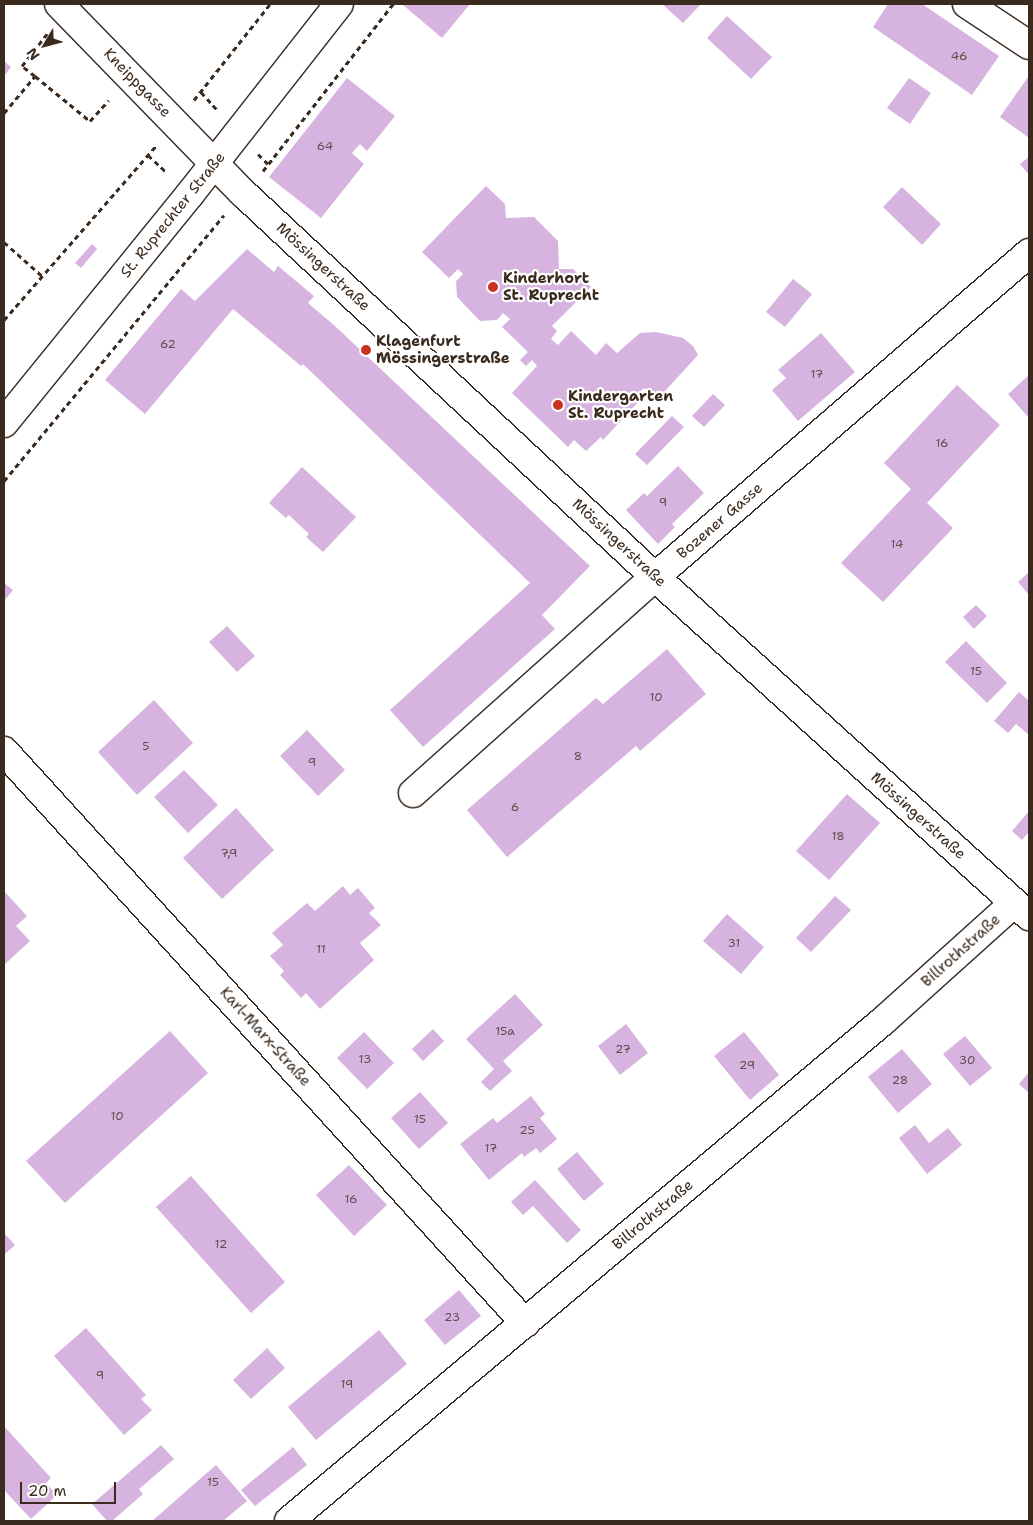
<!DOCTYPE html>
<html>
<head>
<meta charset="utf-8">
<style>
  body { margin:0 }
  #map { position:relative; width:1033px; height:1525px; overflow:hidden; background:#fff; font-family:"Shantell Sans",sans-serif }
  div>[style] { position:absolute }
  .building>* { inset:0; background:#d7b4df }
  .path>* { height:3px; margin-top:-1.5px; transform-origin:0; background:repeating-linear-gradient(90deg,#3b2a1e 0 5px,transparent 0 9px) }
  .roads { filter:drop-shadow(1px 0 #3b2a1e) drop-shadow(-1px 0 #3b2a1e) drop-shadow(0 1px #3b2a1e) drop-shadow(0 -1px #3b2a1e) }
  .minor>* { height:28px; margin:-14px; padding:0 14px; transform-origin:14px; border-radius:14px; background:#fff }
  .dots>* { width:14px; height:14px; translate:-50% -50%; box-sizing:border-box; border:2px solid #fff; border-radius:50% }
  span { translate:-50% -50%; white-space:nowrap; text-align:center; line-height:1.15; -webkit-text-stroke:4.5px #fff; paint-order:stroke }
  .number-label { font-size:12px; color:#624c4e }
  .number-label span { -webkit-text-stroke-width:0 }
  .street-label { font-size:15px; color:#3b2a1e }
  .poi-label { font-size:15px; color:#3b2a1e; font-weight:700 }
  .left { translate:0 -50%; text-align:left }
  .frame { position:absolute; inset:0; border:5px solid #3b2a1e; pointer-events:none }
  .north { position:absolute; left:20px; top:20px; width:50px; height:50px; -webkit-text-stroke:4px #fff; paint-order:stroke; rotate:233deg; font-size:14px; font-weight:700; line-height:20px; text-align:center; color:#3b2a1e }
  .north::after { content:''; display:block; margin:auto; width:18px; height:22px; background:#3b2a1e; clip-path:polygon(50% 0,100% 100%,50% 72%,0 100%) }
  .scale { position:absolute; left:20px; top:1482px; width:96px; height:22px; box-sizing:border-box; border:2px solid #3b2a1e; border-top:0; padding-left:6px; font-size:15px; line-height:18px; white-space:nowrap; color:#3b2a1e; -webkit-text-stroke:4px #fff; paint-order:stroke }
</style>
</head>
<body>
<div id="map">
  <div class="building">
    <i style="clip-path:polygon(404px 4px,470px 4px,442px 38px,403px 5px)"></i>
    <i style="clip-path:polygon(662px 4px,701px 4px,683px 23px)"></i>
    <i style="clip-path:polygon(888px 4px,922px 4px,999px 56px,972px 95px,873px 27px)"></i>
    <i style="clip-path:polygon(727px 16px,772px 57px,751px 79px,707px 38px)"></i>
    <i style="clip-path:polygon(4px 61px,11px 67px,4px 76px)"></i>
    <i style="clip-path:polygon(1028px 77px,1029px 78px,1029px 138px,1000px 117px)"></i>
    <i style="clip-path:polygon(347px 78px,395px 116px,367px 151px,360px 144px,352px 153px,364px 164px,321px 218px,269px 177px)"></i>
    <i style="clip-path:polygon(909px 78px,931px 93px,910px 124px,887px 108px)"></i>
    <i style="clip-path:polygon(1029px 157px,1029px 175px,1020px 164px)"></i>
    <i style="clip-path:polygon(486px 186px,505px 204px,506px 218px,534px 217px,558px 241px,559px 269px,573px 269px,591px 287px,552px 326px,557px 331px,551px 339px,558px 345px,571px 331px,596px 355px,606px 343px,617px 353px,640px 333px,656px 332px,683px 338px,693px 346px,698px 355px,666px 390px,668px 394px,665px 396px,659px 399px,648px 397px,645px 394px,647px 390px,644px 388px,637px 394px,642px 398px,603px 440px,601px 437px,586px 451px,574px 440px,568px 447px,512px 393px,537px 366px,532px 360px,526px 366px,520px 360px,528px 352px,502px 327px,510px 319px,503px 313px,497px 320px,480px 321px,457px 297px,456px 281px,463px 274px,458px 269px,449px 278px,422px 252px)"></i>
    <i style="clip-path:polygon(902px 187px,941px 224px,922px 245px,883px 207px)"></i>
    <i style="clip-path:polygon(92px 244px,97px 249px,81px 268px,75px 263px)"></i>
    <i style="clip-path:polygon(247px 249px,274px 272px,278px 266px,314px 296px,308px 303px,335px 326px,590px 566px,542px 615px,555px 629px,423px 747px,390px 710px,530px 583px,303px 364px,301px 366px,233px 309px,145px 414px,105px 380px,181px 289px,195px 301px)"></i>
    <i style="clip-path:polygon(793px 279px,812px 294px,785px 327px,766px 312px)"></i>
    <i style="clip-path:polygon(821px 333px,855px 372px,798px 421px,772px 390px,786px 378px,778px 370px)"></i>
    <i style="clip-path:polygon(1029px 375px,1029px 418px,1008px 394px)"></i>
    <i style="clip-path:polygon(957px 385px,1000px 425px,927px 503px,953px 528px,883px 602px,841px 563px,911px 489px,884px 463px)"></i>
    <i style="clip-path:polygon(713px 394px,725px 405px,704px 427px,692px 416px)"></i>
    <i style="clip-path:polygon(672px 416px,684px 427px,647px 465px,635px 454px)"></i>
    <i style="clip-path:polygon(678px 466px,704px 493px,672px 524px,675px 527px,658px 544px,626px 510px,644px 493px,647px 496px)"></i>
    <i style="clip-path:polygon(302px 467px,356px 517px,323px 552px,306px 537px,309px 534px,289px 515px,286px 518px,269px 503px)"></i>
    <i style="clip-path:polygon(1029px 572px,1029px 595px,1018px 582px)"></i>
    <i style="clip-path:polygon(4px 583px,13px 590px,4px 601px)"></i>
    <i style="clip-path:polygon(976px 605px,987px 616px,974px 629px,963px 617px)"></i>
    <i style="clip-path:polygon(227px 626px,255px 656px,237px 672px,209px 642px)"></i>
    <i style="clip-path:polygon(966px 641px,1007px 683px,987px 703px,945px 662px)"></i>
    <i style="clip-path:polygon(667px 649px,706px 694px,640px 751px,636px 746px,507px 857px,467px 810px,596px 698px,603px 704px)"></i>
    <i style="clip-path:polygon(1019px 692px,1029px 701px,1029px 735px,1016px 724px,1008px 733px,994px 721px)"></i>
    <i style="clip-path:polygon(154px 700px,193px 743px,137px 795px,98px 752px)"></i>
    <i style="clip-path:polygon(307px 730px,345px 770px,318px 796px,280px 756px)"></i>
    <i style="clip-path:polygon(184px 770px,218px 805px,188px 833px,154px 797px)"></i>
    <i style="clip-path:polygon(847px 794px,880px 823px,829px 880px,796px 851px)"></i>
    <i style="clip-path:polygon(236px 808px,274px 850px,222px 899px,183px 858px)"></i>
    <i style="clip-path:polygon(1029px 811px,1029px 832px,1022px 840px,1012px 831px)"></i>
    <i style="clip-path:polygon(343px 886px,350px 895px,358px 888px,375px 908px,369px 913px,381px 925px,360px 943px,374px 960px,320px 1009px,306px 993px,301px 998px,280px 975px,284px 971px,270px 956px,283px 945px,272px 933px,307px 903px,315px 911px)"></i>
    <i style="clip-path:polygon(4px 891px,27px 916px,16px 926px,30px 941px,4px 965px)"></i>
    <i style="clip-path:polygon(835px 896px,851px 910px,811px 952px,796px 938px)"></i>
    <i style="clip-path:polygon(727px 914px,764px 947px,741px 974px,703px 941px)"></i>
    <i style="clip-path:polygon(515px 994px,543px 1025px,503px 1061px,512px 1071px,490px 1091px,481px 1082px,494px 1069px,466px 1039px)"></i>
    <i style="clip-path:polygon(626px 1024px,648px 1053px,620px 1075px,598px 1046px)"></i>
    <i style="clip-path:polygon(433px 1029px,444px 1041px,423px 1061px,412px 1049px)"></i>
    <i style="clip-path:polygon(170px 1031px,208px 1073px,65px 1203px,26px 1161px)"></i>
    <i style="clip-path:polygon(364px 1032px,394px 1063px,367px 1089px,337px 1058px)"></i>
    <i style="clip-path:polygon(744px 1032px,779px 1075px,750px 1100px,714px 1056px)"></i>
    <i style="clip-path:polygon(965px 1036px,992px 1068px,970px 1086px,943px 1054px)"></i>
    <i style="clip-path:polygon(902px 1049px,932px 1084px,898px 1113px,868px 1077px)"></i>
    <i style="clip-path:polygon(1029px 1072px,1029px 1093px,1019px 1084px)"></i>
    <i style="clip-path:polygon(420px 1092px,448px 1123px,419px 1149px,391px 1118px)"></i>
    <i style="clip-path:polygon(531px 1096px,545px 1114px,540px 1118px,557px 1139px,540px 1153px,536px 1148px,524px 1157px,522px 1153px,489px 1180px,460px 1144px,493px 1118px,497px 1123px)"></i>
    <i style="clip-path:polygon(915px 1125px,929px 1143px,948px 1128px,962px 1145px,927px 1174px,899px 1138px)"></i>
    <i style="clip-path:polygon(577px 1152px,604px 1184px,584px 1201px,557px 1169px)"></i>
    <i style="clip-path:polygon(349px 1165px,387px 1205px,354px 1236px,316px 1195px)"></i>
    <i style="clip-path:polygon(191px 1176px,285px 1282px,251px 1313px,156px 1207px)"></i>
    <i style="clip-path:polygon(535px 1180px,581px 1230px,567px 1243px,533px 1206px,523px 1215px,511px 1202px)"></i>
    <i style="clip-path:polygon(4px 1233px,15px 1245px,4px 1255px)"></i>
    <i style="clip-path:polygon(459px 1290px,481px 1316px,445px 1345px,424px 1320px)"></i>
    <i style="clip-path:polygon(86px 1328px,146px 1395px,141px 1399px,152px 1410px,124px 1435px,54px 1356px)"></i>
    <i style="clip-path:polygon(379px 1330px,407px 1364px,316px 1440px,288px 1407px)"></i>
    <i style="clip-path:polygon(267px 1348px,285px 1368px,251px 1399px,233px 1380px)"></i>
    <i style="clip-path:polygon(4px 1426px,51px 1478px,46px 1483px,57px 1495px,31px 1519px,4px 1490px)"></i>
    <i style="clip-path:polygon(161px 1445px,174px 1459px,139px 1489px,143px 1494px,112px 1521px,107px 1521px,92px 1504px)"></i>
    <i style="clip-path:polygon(293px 1447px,307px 1465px,255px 1506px,241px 1490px)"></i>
    <i style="clip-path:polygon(216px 1465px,247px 1501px,223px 1521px,152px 1521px)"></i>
  </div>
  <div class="path">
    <i style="left:35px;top:76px;width:71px;rotate:39.3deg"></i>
    <i style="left:90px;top:121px;width:28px;rotate:-48deg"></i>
    <i style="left:201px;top:92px;width:25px;rotate:48deg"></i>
    <i style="left:194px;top:100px;width:122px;rotate:-51.6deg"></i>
    <i style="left:4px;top:113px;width:48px;rotate:-50deg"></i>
    <i style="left:35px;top:76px;width:16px;rotate:-142deg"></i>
    <i style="left:22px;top:66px;width:41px;rotate:-52deg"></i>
    <i style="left:258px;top:154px;width:14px;rotate:45deg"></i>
    <i style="left:148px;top:155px;width:26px;rotate:43deg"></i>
    <i style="left:263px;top:171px;width:212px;rotate:-52.1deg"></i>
    <i style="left:4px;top:242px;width:51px;rotate:41.8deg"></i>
    <i style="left:4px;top:320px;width:231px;rotate:-48.9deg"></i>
    <i style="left:4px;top:481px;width:345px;rotate:-50.4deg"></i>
  </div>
  <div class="roads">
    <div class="minor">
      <i style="left:59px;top:4px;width:264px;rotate:45.8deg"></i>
      <i style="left:243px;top:193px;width:563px;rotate:42.99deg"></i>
      <i style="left:655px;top:577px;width:505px;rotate:42.19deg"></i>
      <i style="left:967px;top:4px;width:74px;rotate:33.5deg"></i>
      <i style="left:4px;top:423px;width:295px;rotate:-50.9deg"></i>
      <i style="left:190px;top:194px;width:241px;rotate:-51.9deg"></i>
      <i style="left:4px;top:751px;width:774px;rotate:47.67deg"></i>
      <i style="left:413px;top:793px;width:324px;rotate:-41.8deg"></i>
      <i style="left:655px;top:577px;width:495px;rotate:-40.9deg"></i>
      <i style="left:289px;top:1521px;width:776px;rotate:-40.09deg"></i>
      <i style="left:883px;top:1021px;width:176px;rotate:-42deg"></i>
    </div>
  </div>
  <div class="dots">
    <i style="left:493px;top:287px;background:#c8321e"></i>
    <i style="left:366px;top:350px;background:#c8321e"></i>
    <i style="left:558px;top:405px;background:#c8321e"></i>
  </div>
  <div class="number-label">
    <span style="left:959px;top:57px">46</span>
    <span style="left:325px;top:147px">64</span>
    <span style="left:168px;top:345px">62</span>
    <span style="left:817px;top:375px">17</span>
    <span style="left:942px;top:444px">16</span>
    <span style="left:663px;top:503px">9</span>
    <span style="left:897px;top:545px">14</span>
    <span style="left:976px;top:672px">15</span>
    <span style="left:656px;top:698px">10</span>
    <span style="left:146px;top:747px">5</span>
    <span style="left:578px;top:757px">8</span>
    <span style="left:312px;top:763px">9</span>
    <span style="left:515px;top:808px">6</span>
    <span style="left:838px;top:837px">18</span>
    <span style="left:229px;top:854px">7,9</span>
    <span style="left:734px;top:944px">31</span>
    <span style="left:321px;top:950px">11</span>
    <span style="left:505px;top:1032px">15a</span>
    <span style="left:623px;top:1050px">27</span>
    <span style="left:365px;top:1060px">13</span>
    <span style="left:967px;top:1061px">30</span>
    <span style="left:747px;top:1066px">29</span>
    <span style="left:900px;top:1081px">28</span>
    <span style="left:117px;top:1117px">10</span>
    <span style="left:420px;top:1120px">15</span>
    <span style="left:527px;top:1131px">25</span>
    <span style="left:491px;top:1149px">17</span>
    <span style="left:351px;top:1200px">16</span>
    <span style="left:221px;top:1245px">12</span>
    <span style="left:452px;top:1318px">23</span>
    <span style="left:100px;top:1376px">9</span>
    <span style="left:347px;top:1385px">19</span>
    <span style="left:213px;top:1483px">15</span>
  </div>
  <div class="street-label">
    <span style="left:137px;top:83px;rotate:46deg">Kneippgasse</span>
    <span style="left:173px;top:215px;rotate:-51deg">St. Ruprechter Straße</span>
    <span style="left:323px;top:267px;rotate:43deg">Mössingerstraße</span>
    <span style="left:720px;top:521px;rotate:-41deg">Bozener Gasse</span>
    <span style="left:619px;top:543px;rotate:43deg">Mössingerstraße</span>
    <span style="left:918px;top:816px;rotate:42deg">Mössingerstraße</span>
    <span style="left:961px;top:951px;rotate:-42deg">Billrothstraße</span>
    <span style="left:265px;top:1037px;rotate:48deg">Karl-Marx-Straße</span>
    <span style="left:653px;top:1215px;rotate:-40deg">Billrothstraße</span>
  </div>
  <div class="poi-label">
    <span class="left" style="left:503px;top:287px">Kinderhort<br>St. Ruprecht</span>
    <span class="left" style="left:376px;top:350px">Klagenfurt<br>Mössingerstraße</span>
    <span class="left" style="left:568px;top:405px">Kindergarten<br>St. Ruprecht</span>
  </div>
  <div class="frame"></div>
  <div class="north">N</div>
  <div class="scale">20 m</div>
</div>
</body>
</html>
